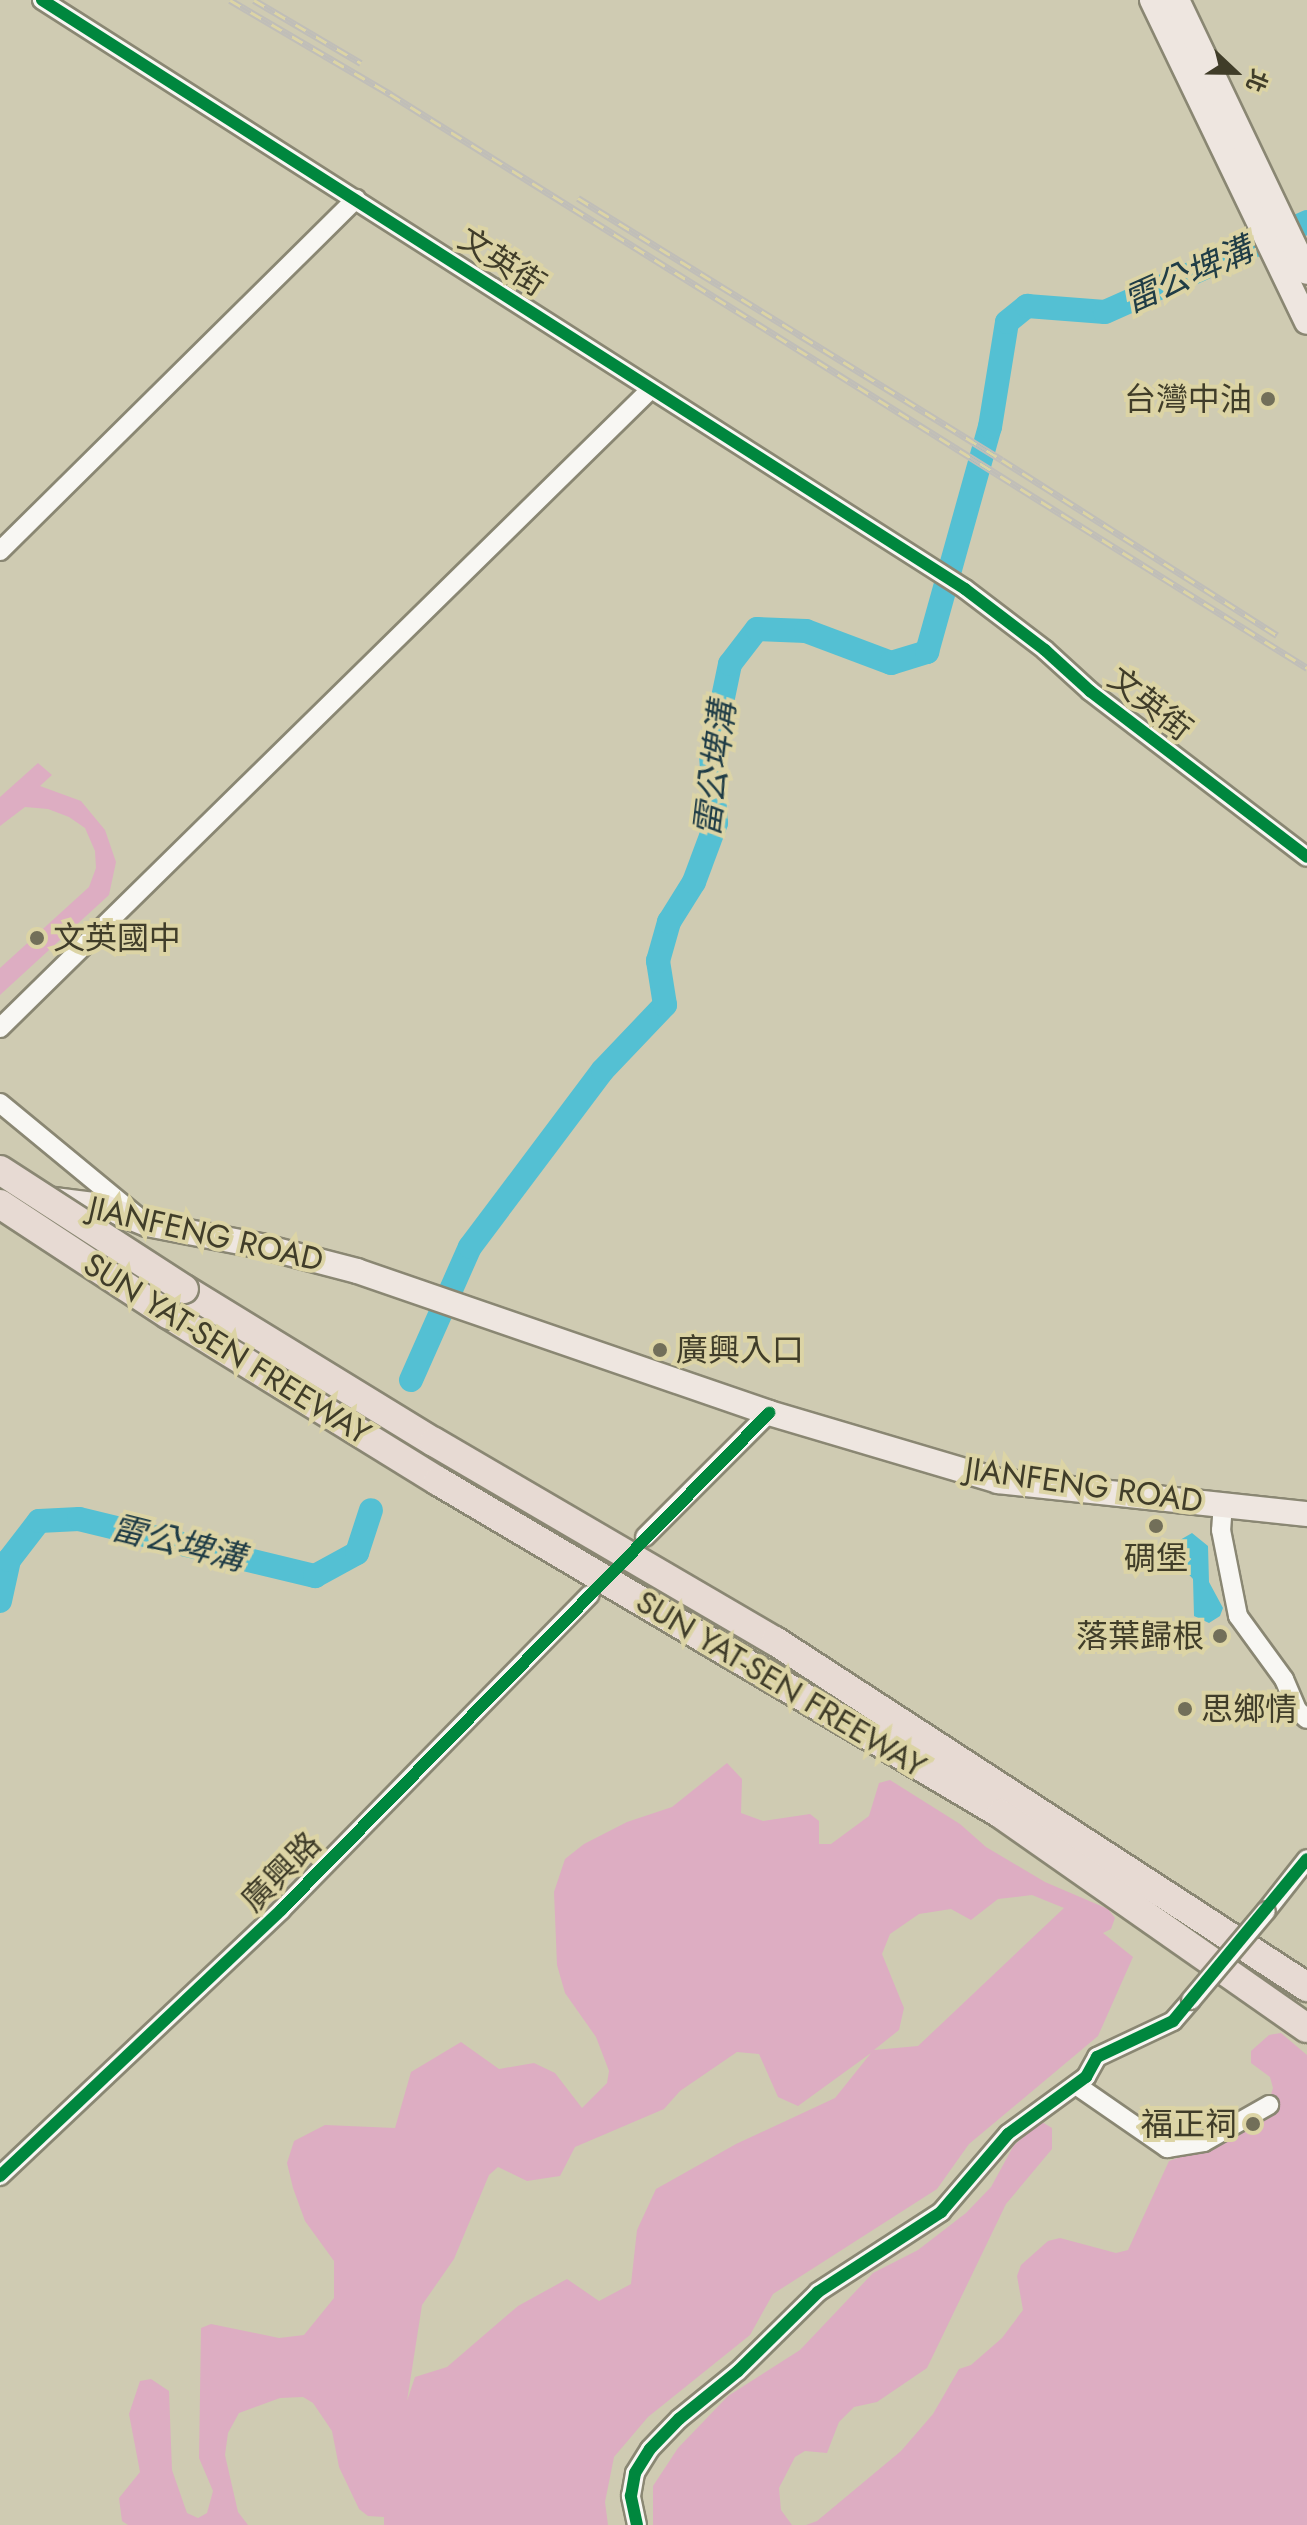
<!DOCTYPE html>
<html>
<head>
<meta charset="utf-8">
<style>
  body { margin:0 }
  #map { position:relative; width:1307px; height:2525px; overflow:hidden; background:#cfcbb2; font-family:Jost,"Noto Sans TC",sans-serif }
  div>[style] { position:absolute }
  .green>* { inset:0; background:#ddadc2 }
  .water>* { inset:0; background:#54c0d3 }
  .river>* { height:24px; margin:-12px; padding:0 12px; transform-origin:12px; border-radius:12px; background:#54c0d3 }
  .roads { filter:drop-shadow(2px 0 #8a8773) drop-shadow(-2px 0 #8a8773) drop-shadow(0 2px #8a8773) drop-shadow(0 -2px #8a8773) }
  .minor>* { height:18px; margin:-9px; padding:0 9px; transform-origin:9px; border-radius:9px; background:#f8f7f3 }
  .major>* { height:24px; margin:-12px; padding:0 12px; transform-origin:12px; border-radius:12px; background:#eee6e0 }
  .highway>* { height:28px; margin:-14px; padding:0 14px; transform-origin:14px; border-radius:14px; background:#e7dad3 }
  .rail>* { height:7px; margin-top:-3.5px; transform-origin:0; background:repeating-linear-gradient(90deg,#dcd4a5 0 12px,#c0beb8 0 24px); box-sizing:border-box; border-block:2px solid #c0beb8 }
  .bridges { filter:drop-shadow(2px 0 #8a8773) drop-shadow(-2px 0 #8a8773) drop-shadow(0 2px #8a8773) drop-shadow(0 -2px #8a8773) }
  .minor-bridge>* { height:18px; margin:-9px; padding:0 9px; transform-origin:9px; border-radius:9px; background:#f8f7f3 }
  .highway-bridge>* { height:28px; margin:-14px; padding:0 14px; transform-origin:14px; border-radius:14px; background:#e7dad3 }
  .cycleway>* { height:12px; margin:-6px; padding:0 6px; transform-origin:6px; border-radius:6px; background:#00873e }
  .dots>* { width:22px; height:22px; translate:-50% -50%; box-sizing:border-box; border:4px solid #dcd4a5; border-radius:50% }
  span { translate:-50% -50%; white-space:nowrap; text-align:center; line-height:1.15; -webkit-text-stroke:8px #dcd4a5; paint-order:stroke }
  .street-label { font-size:32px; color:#403d29 }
  .poi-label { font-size:32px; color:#403d29 }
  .right { translate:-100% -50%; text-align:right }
  .left { translate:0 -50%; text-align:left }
  .water-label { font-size:34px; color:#203d46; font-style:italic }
  .north { position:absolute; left:1195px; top:32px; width:80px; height:80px; -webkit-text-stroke:6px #dcd4a5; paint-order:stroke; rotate:112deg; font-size:22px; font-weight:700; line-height:32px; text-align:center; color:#403d29 }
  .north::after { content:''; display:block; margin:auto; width:28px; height:36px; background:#403d29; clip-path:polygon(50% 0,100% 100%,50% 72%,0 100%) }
</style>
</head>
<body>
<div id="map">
  <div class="green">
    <i style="clip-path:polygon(38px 763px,52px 775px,40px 786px,81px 801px,105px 830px,116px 862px,109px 895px,0 995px,0 968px,89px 887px,96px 868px,95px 851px,85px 828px,69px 817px,48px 809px,25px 807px,0 826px,0 797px)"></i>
    <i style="clip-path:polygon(evenodd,727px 1763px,742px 1779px,741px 1813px,763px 1821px,810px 1814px,819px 1821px,819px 1844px,831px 1844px,869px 1816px,879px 1783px,890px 1780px,960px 1824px,986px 1847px,1045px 1882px,1108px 1909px,1115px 1918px,1111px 1929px,1103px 1933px,1133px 1957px,1098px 2036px,969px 2144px,937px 2189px,773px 2294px,750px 2335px,648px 2417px,614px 2457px,605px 2502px,608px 2525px,384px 2525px,384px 2517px,368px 2516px,359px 2509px,339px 2467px,332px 2431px,313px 2403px,303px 2397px,280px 2398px,239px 2413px,228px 2433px,225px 2455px,238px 2512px,248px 2525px,128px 2525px,122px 2521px,119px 2498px,140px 2472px,129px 2414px,140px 2381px,151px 2379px,169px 2391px,172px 2470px,187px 2513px,198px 2518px,207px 2513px,213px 2491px,199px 2458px,201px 2328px,211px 2324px,279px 2338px,304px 2335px,334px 2298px,334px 2261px,305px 2221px,293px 2188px,287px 2163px,294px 2141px,325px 2125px,395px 2128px,411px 2072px,461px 2042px,499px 2069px,534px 2063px,555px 2073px,582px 2108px,607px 2083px,609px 2071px,596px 2037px,565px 1993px,557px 1965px,554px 1892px,565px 1859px,584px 1844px,627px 1822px,672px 1807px,727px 1763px,1032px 1895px,1064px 1908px,918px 2046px,874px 2050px,899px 2030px,904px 2008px,882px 1954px,890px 1934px,919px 1914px,951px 1909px,971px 1920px,998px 1899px,1032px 1895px,727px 1763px,737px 2052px,759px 2054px,778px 2097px,798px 2106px,871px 2053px,835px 2098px,736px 2144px,656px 2189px,637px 2230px,631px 2284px,599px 2301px,567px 2279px,518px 2306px,447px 2367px,415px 2377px,407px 2401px,422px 2305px,454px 2259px,489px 2175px,498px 2167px,527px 2181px,560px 2176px,575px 2147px,664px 2109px,680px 2091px,737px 2052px)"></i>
    <i style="clip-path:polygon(1281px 2033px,1307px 2055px,1307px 2525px,806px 2525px,817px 2521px,901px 2451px,933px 2414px,959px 2369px,971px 2365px,1002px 2338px,1023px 2310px,1017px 2276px,1021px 2265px,1048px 2241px,1060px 2238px,1116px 2253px,1128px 2250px,1169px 2161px,1228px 2140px,1266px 2111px,1273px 2088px,1270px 2077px,1251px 2063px,1251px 2051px,1269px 2035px)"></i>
    <i style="clip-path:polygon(1042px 2122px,1052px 2128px,1052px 2149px,1006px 2204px,927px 2368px,877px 2402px,854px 2407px,839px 2422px,827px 2453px,805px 2451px,795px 2457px,779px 2488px,781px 2510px,792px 2525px,653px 2525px,653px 2486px,678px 2448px,728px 2396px,800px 2350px,873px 2273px,918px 2250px,966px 2213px,991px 2187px,1014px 2145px)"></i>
  </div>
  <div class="water">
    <i style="clip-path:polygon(1192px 1533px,1208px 1546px,1209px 1582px,1223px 1608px,1220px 1616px,1209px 1623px,1194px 1616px,1193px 1579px,1182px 1567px,1177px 1553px,1180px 1540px)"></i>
  </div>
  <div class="river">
    <i style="left:411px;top:1380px;width:145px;rotate:-66.1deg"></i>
    <i style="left:470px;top:1247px;width:221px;rotate:-53.1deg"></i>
    <i style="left:603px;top:1070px;width:90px;rotate:-46.4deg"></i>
    <i style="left:665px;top:1005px;width:45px;rotate:-99deg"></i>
    <i style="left:658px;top:961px;width:41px;rotate:-74.2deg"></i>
    <i style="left:669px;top:922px;width:47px;rotate:-58deg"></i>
    <i style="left:694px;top:882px;width:63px;rotate:-69.6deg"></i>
    <i style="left:716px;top:823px;width:68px;rotate:-94.2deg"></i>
    <i style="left:711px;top:755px;width:93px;rotate:-78.2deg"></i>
    <i style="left:730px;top:664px;width:44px;rotate:-52.4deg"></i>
    <i style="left:757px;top:629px;width:49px;rotate:2.3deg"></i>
    <i style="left:806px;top:631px;width:91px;rotate:20.6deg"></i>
    <i style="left:891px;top:663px;width:38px;rotate:-17deg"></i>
    <i style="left:927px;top:652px;width:234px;rotate:-74.4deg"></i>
    <i style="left:990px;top:427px;width:106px;rotate:-80.8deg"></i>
    <i style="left:1007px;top:322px;width:26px;rotate:-39deg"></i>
    <i style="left:1027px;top:306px;width:78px;rotate:4.4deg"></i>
    <i style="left:1105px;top:312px;width:221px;rotate:-24deg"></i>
    <i style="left:0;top:1601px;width:42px;rotate:-77.6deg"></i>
    <i style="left:9px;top:1560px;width:49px;rotate:-52.4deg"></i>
    <i style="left:39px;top:1521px;width:40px;rotate:-2.9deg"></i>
    <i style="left:79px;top:1519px;width:243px;rotate:13.6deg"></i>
    <i style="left:315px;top:1576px;width:48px;rotate:-28.7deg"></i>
    <i style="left:357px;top:1553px;width:45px;rotate:-72deg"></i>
  </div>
  <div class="roads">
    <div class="minor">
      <i style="left:42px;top:0;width:1095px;rotate:32.54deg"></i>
      <i style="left:965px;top:589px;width:101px;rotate:37.3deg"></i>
      <i style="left:1045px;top:650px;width:61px;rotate:42.3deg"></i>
      <i style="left:1090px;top:691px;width:273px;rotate:37.4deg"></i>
      <i style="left:0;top:551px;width:501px;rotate:-44.68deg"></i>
      <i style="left:0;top:1028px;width:911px;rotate:-44.47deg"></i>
      <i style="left:0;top:1103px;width:176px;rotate:39.5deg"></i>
      <i style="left:1223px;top:1503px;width:27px;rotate:94deg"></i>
      <i style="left:1221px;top:1530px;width:88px;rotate:78.8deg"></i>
      <i style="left:1238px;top:1616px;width:78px;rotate:53.9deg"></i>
      <i style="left:1284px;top:1679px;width:34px;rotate:67deg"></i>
      <i style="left:1297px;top:1710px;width:13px;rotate:42deg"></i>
      <i style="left:645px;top:1537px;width:175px;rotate:-45deg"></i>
      <i style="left:1266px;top:1911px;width:66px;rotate:-51.7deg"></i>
      <i style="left:1076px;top:2085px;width:111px;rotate:34.7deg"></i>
      <i style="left:1167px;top:2148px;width:37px;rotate:-9deg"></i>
      <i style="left:1204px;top:2142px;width:75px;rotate:-29.6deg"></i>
      <i style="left:0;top:2176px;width:387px;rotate:-43.4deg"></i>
      <i style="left:281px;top:1910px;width:441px;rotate:-45.6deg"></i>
      <i style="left:637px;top:2525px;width:30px;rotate:-102deg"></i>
      <i style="left:631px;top:2496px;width:23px;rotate:-80deg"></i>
      <i style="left:635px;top:2473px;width:28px;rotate:-58deg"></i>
      <i style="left:650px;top:2449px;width:42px;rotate:-46deg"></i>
      <i style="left:679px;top:2419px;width:76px;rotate:-39.1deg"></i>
      <i style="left:738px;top:2371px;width:112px;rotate:-44.6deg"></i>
      <i style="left:818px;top:2292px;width:147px;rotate:-33deg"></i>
      <i style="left:941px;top:2212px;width:103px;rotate:-49.3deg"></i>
      <i style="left:1008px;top:2134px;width:97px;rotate:-36.2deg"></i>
      <i style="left:1086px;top:2077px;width:23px;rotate:-61deg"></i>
      <i style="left:1097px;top:2057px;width:84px;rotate:-25.3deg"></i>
      <i style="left:1173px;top:2021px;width:28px;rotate:-49deg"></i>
    </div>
    <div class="major">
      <i style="left:1152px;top:0;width:357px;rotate:64.3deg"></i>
      <i style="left:1177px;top:0;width:301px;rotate:64.5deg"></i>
      <i style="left:46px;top:1199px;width:56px;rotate:7.1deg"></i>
      <i style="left:102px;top:1206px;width:48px;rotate:21.8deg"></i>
      <i style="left:147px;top:1224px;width:116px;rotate:10.9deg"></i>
      <i style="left:261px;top:1246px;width:99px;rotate:14.6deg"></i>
      <i style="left:357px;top:1271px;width:436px;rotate:19deg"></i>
      <i style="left:769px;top:1413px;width:239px;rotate:16.5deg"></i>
      <i style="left:998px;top:1481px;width:311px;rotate:6.1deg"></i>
    </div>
    <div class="highway">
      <i style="left:184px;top:1289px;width:293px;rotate:31.5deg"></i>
      <i style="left:434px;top:1442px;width:395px;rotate:30.3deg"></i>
      <i style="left:775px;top:1641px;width:635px;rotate:33.04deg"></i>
      <i style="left:169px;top:1315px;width:316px;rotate:31.7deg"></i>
      <i style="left:438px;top:1481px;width:654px;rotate:30.6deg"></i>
      <i style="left:1001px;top:1814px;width:373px;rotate:35deg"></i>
    </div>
  </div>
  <div class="rail">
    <i style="left:230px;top:0;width:186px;rotate:30.4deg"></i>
    <i style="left:390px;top:94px;width:1082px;rotate:32.04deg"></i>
    <i style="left:254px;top:0;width:124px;rotate:30.5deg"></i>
    <i style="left:578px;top:198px;width:498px;rotate:31.7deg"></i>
    <i style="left:1002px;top:460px;width:326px;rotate:32.5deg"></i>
  </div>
  <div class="bridges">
    <div class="minor-bridge">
      <i style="left:1191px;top:2000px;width:116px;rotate:-49.9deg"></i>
    </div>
    <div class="highway-bridge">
      <i style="left:0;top:1170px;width:219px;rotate:32.9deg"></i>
      <i style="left:0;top:1204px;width:202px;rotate:33.3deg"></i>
    </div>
  </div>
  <div class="cycleway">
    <i style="left:42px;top:0;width:1095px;rotate:32.54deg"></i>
    <i style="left:965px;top:589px;width:101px;rotate:37.3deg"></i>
    <i style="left:1045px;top:650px;width:61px;rotate:42.3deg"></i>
    <i style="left:1090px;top:691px;width:273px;rotate:37.4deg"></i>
    <i style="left:0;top:2176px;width:387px;rotate:-43.4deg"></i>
    <i style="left:281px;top:1910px;width:697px;rotate:-45.52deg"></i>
    <i style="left:637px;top:2525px;width:30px;rotate:-102deg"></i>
    <i style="left:631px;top:2496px;width:23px;rotate:-80deg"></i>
    <i style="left:635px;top:2473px;width:28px;rotate:-58deg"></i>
    <i style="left:650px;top:2449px;width:42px;rotate:-46deg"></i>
    <i style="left:679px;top:2419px;width:76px;rotate:-39.1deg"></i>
    <i style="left:738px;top:2371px;width:112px;rotate:-44.6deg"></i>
    <i style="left:818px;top:2292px;width:147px;rotate:-33deg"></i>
    <i style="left:941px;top:2212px;width:103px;rotate:-49.3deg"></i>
    <i style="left:1008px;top:2134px;width:97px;rotate:-36.2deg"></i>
    <i style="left:1086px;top:2077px;width:23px;rotate:-61deg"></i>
    <i style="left:1097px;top:2057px;width:84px;rotate:-25.3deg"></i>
    <i style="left:1173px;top:2021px;width:210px;rotate:-50.4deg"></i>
  </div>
  <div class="dots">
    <i style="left:1268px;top:399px;background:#726f59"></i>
    <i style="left:37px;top:938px;background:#726f59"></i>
    <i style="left:660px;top:1350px;background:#726f59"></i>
    <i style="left:1156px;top:1526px;background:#726f59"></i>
    <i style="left:1220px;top:1636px;background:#726f59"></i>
    <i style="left:1185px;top:1709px;background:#726f59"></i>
    <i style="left:1253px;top:2124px;background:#726f59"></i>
  </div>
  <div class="street-label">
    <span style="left:502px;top:262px;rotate:33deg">文英街</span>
    <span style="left:1150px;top:704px;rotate:38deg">文英街</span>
    <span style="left:206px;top:1234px;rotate:13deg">JIANFENG ROAD</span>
    <span style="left:227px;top:1349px;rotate:32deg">SUN YAT-SEN FREEWAY</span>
    <span style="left:1084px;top:1485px;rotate:8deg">JIANFENG ROAD</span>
    <span style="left:781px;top:1684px;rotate:31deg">SUN YAT-SEN FREEWAY</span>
    <span style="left:281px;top:1872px;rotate:-45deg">廣興路</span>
  </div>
  <div class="poi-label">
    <span class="right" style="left:1252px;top:399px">台灣中油</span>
    <span class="left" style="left:53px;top:938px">文英國中</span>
    <span class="left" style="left:676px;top:1350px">廣興入口</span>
    <span style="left:1156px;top:1558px">碉堡</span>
    <span class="right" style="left:1204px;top:1636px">落葉歸根</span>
    <span class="left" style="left:1201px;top:1709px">思鄉情</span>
    <span class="right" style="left:1237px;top:2124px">福正祠</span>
  </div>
  <div class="water-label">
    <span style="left:1188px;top:275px;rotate:-24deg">雷公埤溝</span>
    <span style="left:715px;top:769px;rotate:-83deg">雷公埤溝</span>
    <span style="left:178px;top:1543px;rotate:14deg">雷公埤溝</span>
  </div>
  <div class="north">北</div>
</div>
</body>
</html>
